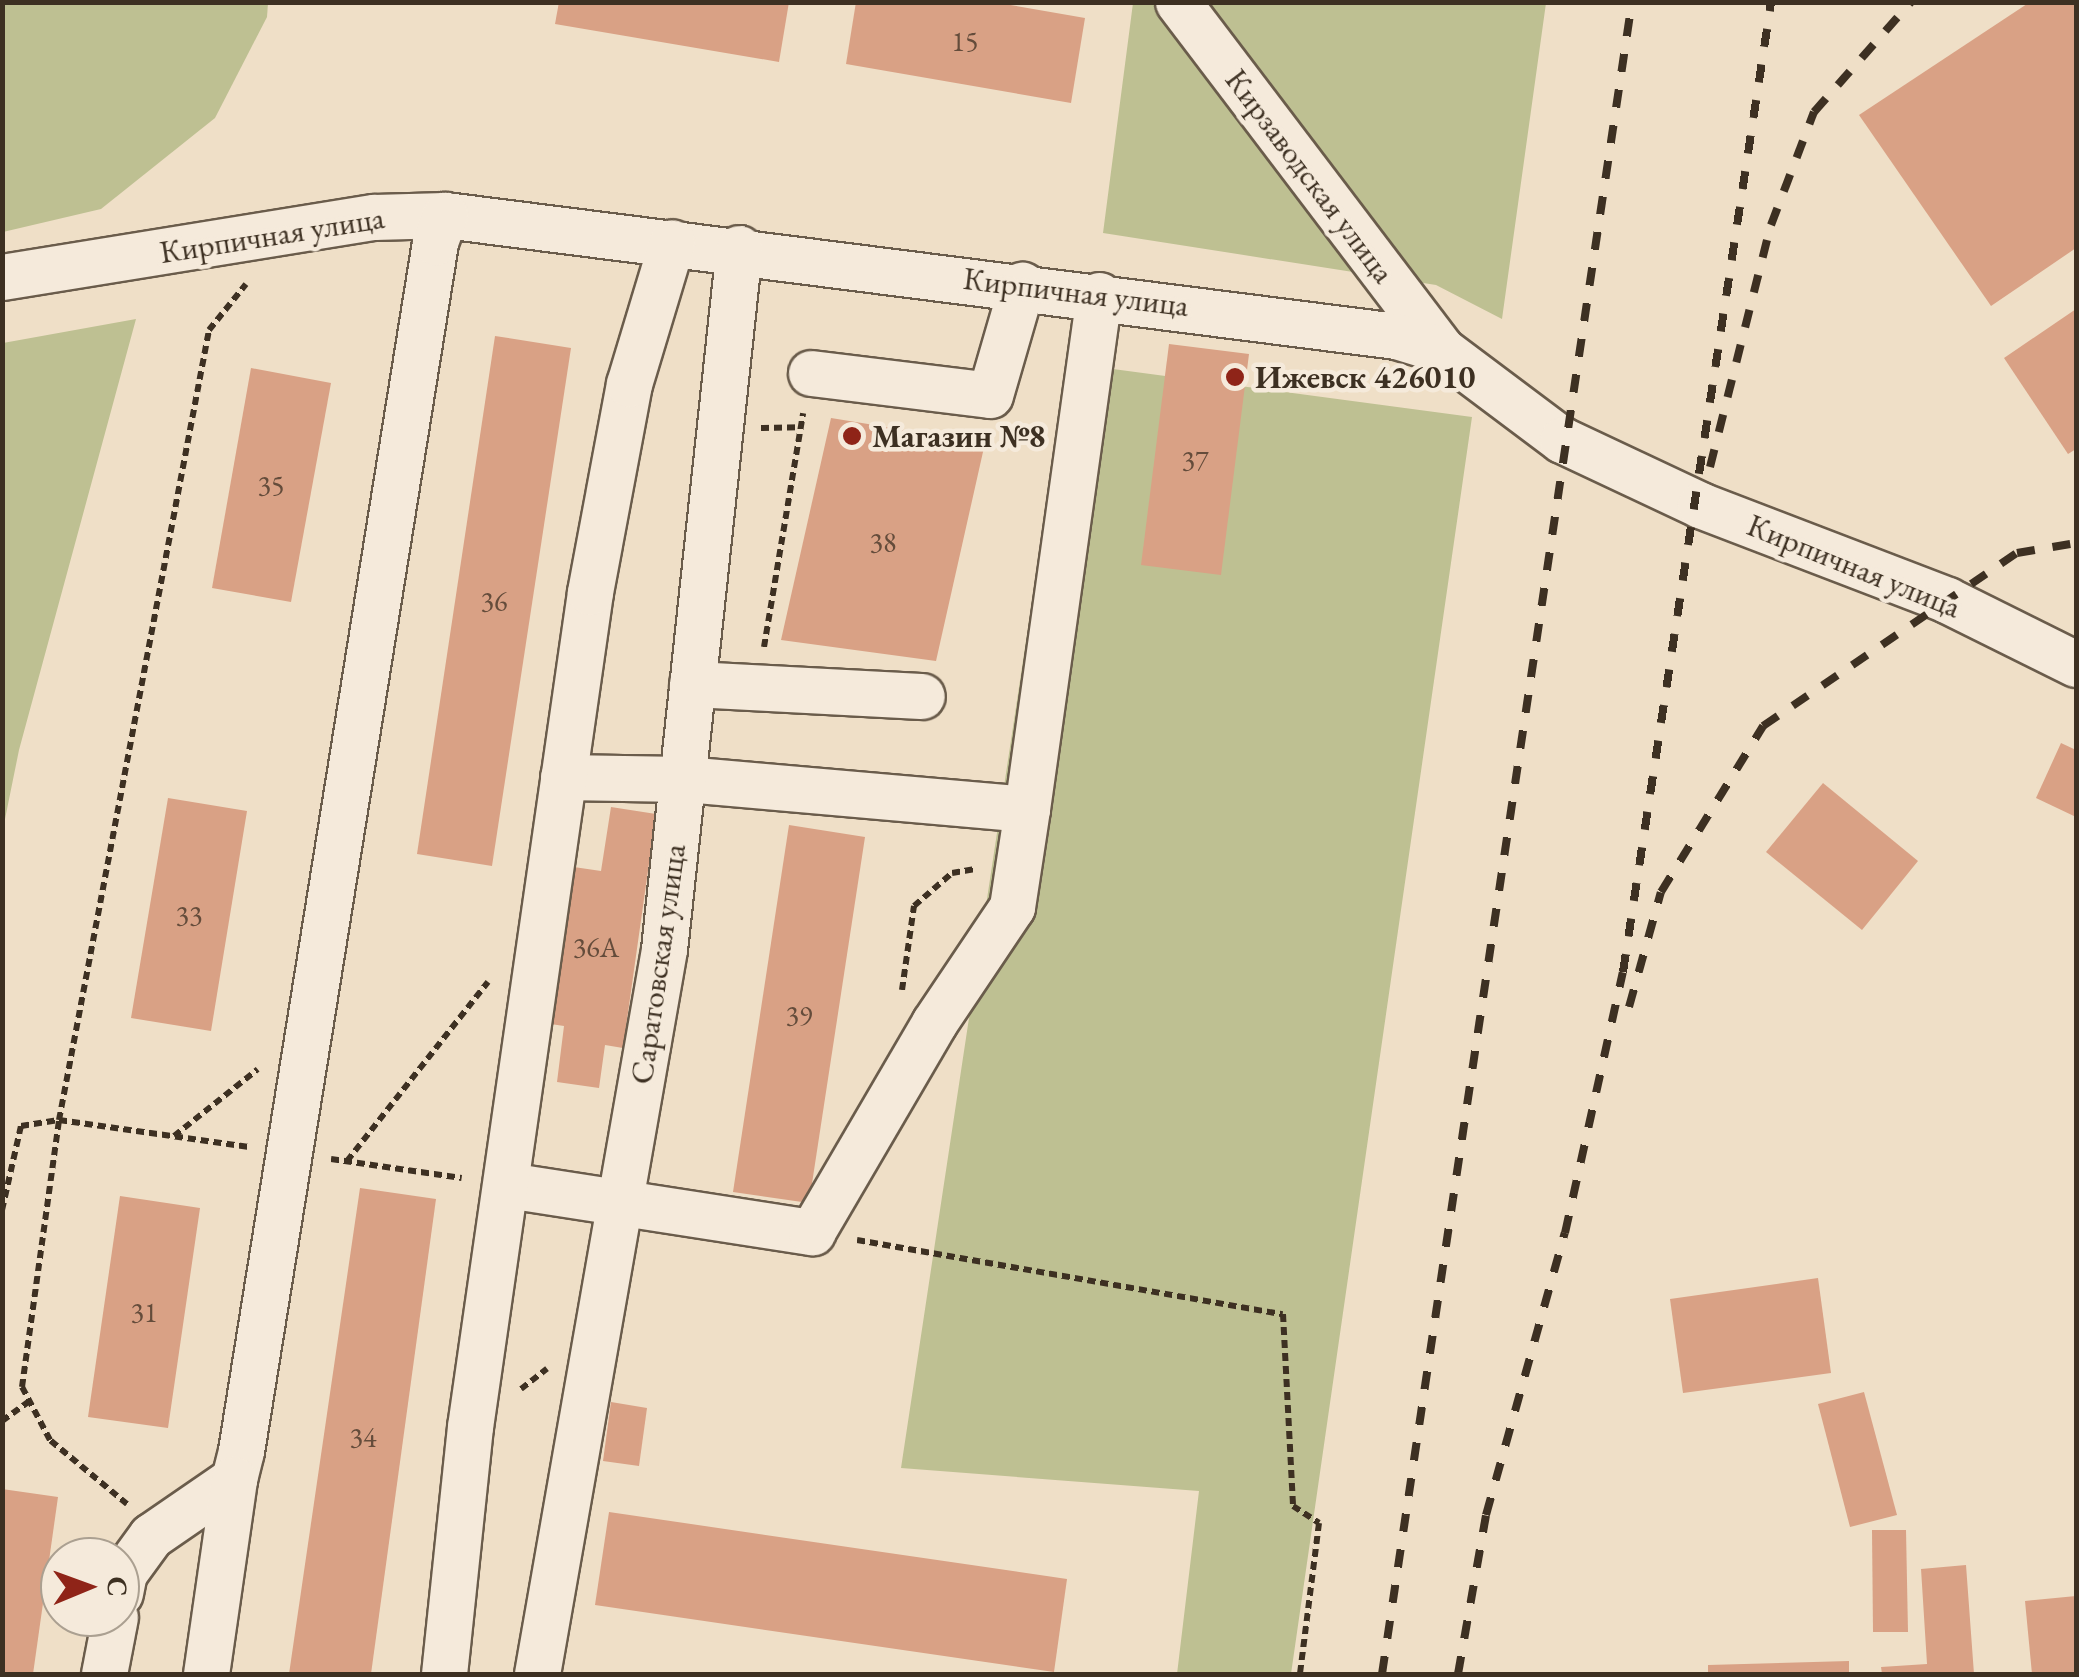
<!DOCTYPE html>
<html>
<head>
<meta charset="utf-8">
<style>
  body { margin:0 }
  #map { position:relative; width:2079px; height:1677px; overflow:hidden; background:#efdfc7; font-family:"EB Garamond",serif }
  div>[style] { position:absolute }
  .green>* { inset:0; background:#bec092 }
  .building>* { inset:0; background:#d9a185 }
  .path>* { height:6px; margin-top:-3px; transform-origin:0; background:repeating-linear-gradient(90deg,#3d3022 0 8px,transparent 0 13px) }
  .roads { filter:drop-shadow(2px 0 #6a5c4b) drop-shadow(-2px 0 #6a5c4b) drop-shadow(0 2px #6a5c4b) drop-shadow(0 -2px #6a5c4b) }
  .minor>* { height:45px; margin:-22.5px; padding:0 22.5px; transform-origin:22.5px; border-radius:22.5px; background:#f5eadb }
  .rail>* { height:8px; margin-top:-4px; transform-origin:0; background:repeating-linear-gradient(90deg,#3d3022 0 18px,transparent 0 36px) }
  .dots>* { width:28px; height:28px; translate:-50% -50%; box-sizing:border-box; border:5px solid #f5eadb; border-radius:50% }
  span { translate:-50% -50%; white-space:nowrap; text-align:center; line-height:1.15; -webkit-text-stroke:9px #f5eadb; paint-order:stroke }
  .number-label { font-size:28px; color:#644c3b }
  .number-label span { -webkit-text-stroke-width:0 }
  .street-label { font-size:32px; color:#3d3022 }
  .poi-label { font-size:32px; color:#3d3022; font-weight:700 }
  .left { translate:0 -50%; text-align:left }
  .frame { position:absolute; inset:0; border:5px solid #3d3022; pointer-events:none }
  .north { position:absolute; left:40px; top:1537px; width:100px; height:100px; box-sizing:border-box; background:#f5eadb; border:2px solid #aba091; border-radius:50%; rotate:89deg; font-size:28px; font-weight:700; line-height:40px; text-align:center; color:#3d3022 }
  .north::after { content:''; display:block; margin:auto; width:35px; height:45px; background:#8f2418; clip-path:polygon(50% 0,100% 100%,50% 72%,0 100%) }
</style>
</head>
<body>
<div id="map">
  <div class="green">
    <i style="clip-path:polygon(2px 3px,268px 2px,268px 3px,267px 17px,215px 118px,101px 209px,3px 232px)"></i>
    <i style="clip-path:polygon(1133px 3px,1546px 3px,1502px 319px,1436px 285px,1103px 233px)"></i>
    <i style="clip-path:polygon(136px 319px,19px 750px,3px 829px,3px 343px)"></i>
    <i style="clip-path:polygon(1068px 363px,1472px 417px,1291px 1674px,1177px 1674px,1199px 1491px,901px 1468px)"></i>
  </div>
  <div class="building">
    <i style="clip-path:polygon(559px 2px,789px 2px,779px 62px,555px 24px)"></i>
    <i style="clip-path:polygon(856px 2px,993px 2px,1085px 18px,1071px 103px,846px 64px)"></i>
    <i style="clip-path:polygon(2030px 2px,2076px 2px,2076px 248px,1991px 306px,1859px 115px)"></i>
    <i style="clip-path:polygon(2076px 309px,2076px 449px,2068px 454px,2004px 358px)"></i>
    <i style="clip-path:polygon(495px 336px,571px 348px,492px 866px,417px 854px)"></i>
    <i style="clip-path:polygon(1169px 344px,1249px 354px,1221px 575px,1141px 565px)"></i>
    <i style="clip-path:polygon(251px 368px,331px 383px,291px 602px,212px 588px)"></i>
    <i style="clip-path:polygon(831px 418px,985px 443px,936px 661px,781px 640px)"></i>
    <i style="clip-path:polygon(2061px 743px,2076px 750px,2076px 817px,2036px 798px)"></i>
    <i style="clip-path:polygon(1823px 783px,1918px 861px,1862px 930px,1766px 852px)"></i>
    <i style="clip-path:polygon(168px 798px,247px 811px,211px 1031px,131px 1018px)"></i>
    <i style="clip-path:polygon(611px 807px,656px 814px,623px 1048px,605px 1045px,599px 1088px,557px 1082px,564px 1026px,544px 1023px,567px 866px,601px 871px)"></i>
    <i style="clip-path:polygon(789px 825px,865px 837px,809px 1203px,733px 1192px)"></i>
    <i style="clip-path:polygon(360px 1188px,436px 1199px,371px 1674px,289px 1674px)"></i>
    <i style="clip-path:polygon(120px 1196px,200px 1208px,168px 1428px,88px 1417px)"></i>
    <i style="clip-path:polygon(1818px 1278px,1831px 1373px,1683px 1393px,1670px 1299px)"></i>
    <i style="clip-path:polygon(1864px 1392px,1897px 1515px,1850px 1527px,1818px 1404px)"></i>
    <i style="clip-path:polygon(611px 1402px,647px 1408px,639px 1466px,603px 1461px)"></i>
    <i style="clip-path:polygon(2px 1489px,58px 1497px,33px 1674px,2px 1674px)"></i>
    <i style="clip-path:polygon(609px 1512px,1067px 1579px,1054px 1672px,595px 1605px)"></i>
    <i style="clip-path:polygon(1872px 1530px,1906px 1530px,1908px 1632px,1873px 1632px)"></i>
    <i style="clip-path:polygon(1966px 1565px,1974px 1674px,1882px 1674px,1881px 1667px,1927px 1664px,1921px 1569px)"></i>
    <i style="clip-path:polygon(2076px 1596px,2076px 1674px,2032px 1674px,2025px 1601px)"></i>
    <i style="clip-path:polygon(1849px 1661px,1849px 1674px,1708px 1674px,1708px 1665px)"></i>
  </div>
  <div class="path">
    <i style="left:761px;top:428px;width:39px;rotate:-1deg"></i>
    <i style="left:764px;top:647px;width:237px;rotate:-80.5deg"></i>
    <i style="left:902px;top:990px;width:85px;rotate:-81.9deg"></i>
    <i style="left:914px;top:906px;width:50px;rotate:-41deg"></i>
    <i style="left:952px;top:873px;width:22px;rotate:-10deg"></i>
    <i style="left:174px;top:1136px;width:107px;rotate:-38.6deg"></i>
    <i style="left:331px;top:1159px;width:132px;rotate:8.3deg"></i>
    <i style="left:347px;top:1161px;width:228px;rotate:-51.8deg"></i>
    <i style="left:2px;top:1210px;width:86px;rotate:-77.3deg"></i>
    <i style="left:21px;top:1126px;width:38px;rotate:-9deg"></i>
    <i style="left:59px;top:1120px;width:192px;rotate:8.1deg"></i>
    <i style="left:857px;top:1240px;width:432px;rotate:9.9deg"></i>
    <i style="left:1283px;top:1314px;width:192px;rotate:87deg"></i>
    <i style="left:1293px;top:1506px;width:31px;rotate:33deg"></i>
    <i style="left:1319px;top:1523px;width:152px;rotate:97.2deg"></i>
    <i style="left:521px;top:1389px;width:33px;rotate:-38deg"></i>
    <i style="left:2px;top:1421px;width:34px;rotate:-36deg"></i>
    <i style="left:127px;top:1504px;width:100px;rotate:-140.3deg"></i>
    <i style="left:50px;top:1440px;width:60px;rotate:-117.8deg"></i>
    <i style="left:22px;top:1387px;width:270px;rotate:-82.1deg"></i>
    <i style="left:59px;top:1120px;width:804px;rotate:-79.25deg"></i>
    <i style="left:209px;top:330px;width:59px;rotate:-51.2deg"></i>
  </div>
  <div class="roads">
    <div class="minor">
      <i style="left:1178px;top:2px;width:437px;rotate:52.8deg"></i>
      <i style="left:2px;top:277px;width:377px;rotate:-9.2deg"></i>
      <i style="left:374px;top:217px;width:71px;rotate:-1.6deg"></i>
      <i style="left:445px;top:215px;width:959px;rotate:7.25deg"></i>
      <i style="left:1396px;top:336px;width:48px;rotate:16.9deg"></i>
      <i style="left:1442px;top:350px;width:150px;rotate:36.9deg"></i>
      <i style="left:1562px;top:440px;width:153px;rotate:25.2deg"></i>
      <i style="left:1700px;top:505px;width:265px;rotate:21deg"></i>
      <i style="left:1947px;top:600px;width:144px;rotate:26.4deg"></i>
      <i style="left:811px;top:373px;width:180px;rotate:7deg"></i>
      <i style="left:990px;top:395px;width:115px;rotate:-73.8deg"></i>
      <i style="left:692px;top:684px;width:230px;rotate:3deg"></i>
      <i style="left:1027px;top:809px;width:519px;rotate:-82.03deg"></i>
      <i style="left:507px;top:1185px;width:309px;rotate:8.8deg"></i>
      <i style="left:812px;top:1232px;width:242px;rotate:-59.7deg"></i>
      <i style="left:934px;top:1023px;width:140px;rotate:-56.1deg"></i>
      <i style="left:1012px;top:907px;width:99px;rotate:-81.3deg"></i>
      <i style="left:1027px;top:809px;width:345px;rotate:-175deg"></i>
      <i style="left:683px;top:779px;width:120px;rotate:-179deg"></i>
      <i style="left:120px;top:1593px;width:20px;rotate:-79deg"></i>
      <i style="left:124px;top:1573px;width:46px;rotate:-53.9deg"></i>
      <i style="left:151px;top:1536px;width:101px;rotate:-34.5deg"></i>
      <i style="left:234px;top:1479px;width:29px;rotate:-76deg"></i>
      <i style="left:241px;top:1451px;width:1224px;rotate:-80.88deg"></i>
      <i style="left:435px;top:242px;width:29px;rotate:-70deg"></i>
      <i style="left:104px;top:1674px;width:58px;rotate:-79.1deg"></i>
      <i style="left:206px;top:1674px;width:197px;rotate:-81.8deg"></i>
      <i style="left:444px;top:1674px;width:248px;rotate:-84deg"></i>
      <i style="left:470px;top:1427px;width:844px;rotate:-81.82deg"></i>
      <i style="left:590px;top:592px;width:212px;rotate:-79.4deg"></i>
      <i style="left:629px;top:384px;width:148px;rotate:-73.2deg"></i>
      <i style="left:537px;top:1674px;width:736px;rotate:-80.06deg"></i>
      <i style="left:664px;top:949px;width:705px;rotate:-83.89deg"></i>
    </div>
  </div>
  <div class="rail">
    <i style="left:1710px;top:467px;width:250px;rotate:-75.9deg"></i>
    <i style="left:1771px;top:225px;width:121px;rotate:-69.2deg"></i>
    <i style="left:1814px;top:112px;width:147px;rotate:-48.6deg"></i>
    <i style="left:1629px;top:1007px;width:119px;rotate:-74.5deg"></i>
    <i style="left:1661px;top:892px;width:195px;rotate:-58.4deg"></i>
    <i style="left:1763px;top:726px;width:307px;rotate:-34.3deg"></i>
    <i style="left:2017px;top:553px;width:60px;rotate:-9.6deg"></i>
    <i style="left:1382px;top:1674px;width:1691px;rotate:-81.5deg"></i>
    <i style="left:1458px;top:1674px;width:161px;rotate:-80deg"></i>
    <i style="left:1486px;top:1515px;width:293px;rotate:-74.4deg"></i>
    <i style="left:1565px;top:1233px;width:267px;rotate:-77.5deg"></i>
    <i style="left:1623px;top:972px;width:981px;rotate:-81.32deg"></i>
  </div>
  <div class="dots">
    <i style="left:1235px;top:377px;background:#8f2418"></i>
    <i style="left:852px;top:436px;background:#8f2418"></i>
  </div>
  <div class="number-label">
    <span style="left:965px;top:41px">15</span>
    <span style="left:1195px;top:460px">37</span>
    <span style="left:271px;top:485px">35</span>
    <span style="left:883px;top:542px">38</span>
    <span style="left:494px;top:601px">36</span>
    <span style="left:189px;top:915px">33</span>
    <span style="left:596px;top:947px">36А</span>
    <span style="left:799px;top:1015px">39</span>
    <span style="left:144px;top:1312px">31</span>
    <span style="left:363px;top:1437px">34</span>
  </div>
  <div class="street-label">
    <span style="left:1310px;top:176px;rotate:53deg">Кирзаводская улица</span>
    <span style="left:272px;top:235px;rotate:-9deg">Кирпичная улица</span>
    <span style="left:1076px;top:292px;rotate:7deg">Кирпичная улица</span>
    <span style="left:1854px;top:566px;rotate:22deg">Кирпичная улица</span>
    <span style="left:658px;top:964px;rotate:-82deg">Саратовская улица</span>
  </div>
  <div class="poi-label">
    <span class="left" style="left:1255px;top:377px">Ижевск 426010</span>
    <span class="left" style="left:872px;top:436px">Магазин №8</span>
  </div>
  <div class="frame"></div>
  <div class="north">С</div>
</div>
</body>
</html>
